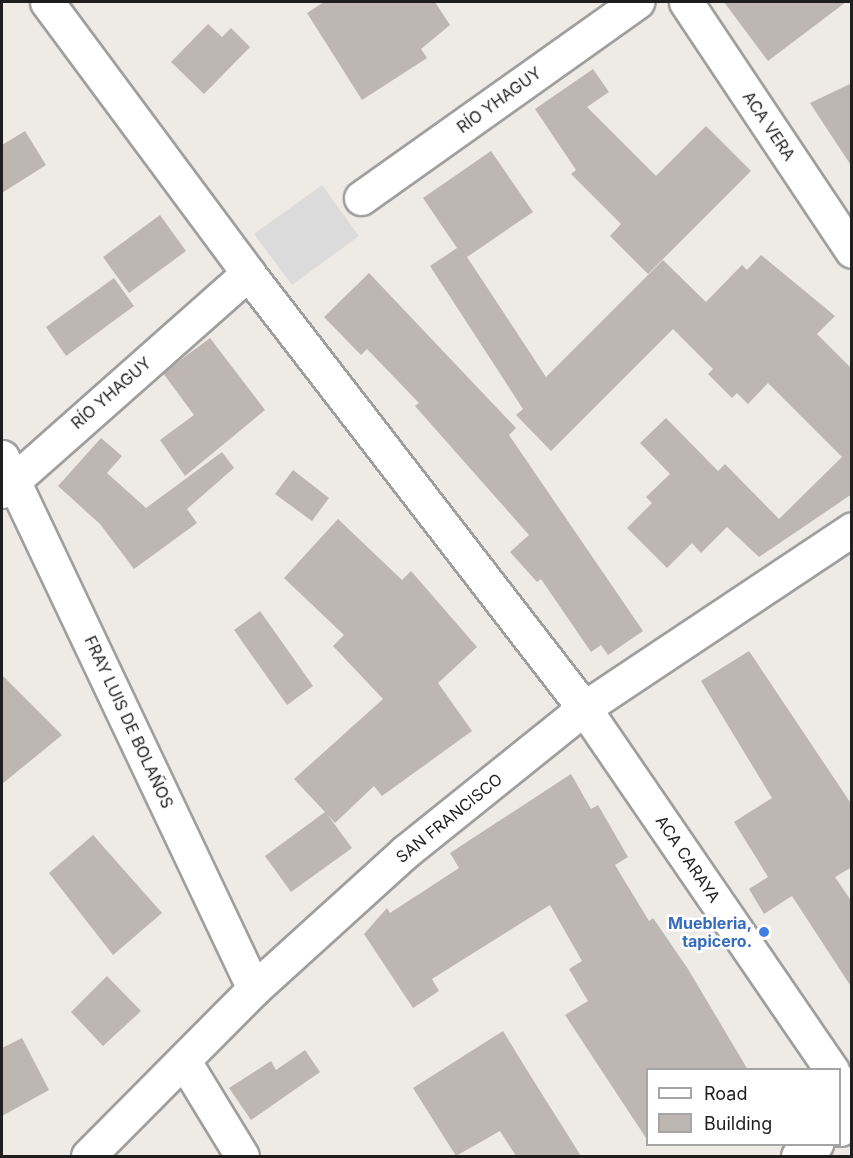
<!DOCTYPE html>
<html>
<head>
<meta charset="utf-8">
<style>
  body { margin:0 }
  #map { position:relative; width:853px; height:1158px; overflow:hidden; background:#eeeae5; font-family:Inter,sans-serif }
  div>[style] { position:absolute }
  .residential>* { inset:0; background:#dcdbdb }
  .building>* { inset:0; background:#beb6b3 }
  .roads { filter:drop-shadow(2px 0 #9f9f9f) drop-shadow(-2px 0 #9f9f9f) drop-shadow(0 2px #9f9f9f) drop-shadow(0 -2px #9f9f9f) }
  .street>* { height:33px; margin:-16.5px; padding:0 16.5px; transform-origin:16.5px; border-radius:16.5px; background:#fff }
  .dots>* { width:16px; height:16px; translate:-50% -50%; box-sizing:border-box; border:3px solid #fff; border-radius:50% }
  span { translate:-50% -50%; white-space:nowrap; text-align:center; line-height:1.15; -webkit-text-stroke:5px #fff; paint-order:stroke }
  .street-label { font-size:16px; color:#1e1e1e }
  .shop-label { font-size:16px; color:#366cbe; font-weight:700 }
  .right { translate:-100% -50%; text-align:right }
  .frame { position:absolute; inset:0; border:3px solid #1e1e1e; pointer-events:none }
  .legend { position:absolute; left:646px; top:1068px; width:195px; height:78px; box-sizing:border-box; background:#fff; border:2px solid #a5a5a5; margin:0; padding:8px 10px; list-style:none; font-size:18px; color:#1e1e1e }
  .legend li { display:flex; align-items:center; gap:12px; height:30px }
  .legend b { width:30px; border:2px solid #a5a5a5 }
</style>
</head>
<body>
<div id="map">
  <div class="residential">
    <i style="clip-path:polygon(322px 185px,359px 236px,292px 285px,254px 234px)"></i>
  </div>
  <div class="building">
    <i style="clip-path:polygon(324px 2px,435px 2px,450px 25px,421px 49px,427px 58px,362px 100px,307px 13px)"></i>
    <i style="clip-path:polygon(724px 2px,846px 2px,768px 61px)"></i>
    <i style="clip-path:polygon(208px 24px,222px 37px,231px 28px,250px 47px,204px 94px,171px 62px)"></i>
    <i style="clip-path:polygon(593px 69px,609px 92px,587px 107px,656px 176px,706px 126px,751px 171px,648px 274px,610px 236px,621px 224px,571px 174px,576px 170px,535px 109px)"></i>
    <i style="clip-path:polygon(852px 83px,852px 167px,810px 103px)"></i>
    <i style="clip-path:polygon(25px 131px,46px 165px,2px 193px,2px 145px)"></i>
    <i style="clip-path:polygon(491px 151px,533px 212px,467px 257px,546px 377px,663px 260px,706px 302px,742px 265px,747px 270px,761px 255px,835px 316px,817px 334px,852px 369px,852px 494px,759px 557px,727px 527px,701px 553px,692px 543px,667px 568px,627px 528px,652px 503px,646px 497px,670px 474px,640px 443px,666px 418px,718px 471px,725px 464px,779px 519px,842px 457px,768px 383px,748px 404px,737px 393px,732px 398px,708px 374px,713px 369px,673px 329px,551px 451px,516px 415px,523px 409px,430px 266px,457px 248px,423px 198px)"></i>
    <i style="clip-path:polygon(160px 215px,186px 251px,129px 293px,103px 257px)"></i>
    <i style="clip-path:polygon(369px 273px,516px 428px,509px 435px,643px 631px,608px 655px,601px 645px,591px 652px,541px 579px,537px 582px,510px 552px,529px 535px,415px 406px,419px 403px,367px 349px,361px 355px,324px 317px)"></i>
    <i style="clip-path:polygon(114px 278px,134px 306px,66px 356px,46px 327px)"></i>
    <i style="clip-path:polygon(210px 338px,265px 410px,185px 476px,160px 440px,194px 415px,163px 373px)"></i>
    <i style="clip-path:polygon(101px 438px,122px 456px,107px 473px,146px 508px,222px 452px,234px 468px,187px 509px,197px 523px,134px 569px,100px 524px,58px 486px)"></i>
    <i style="clip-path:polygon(293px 470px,329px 498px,312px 521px,275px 494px)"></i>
    <i style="clip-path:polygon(338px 519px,402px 580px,411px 571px,477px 647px,438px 683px,472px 731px,382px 796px,374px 786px,335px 823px,327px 814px,352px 848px,291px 892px,265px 856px,325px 812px,294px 779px,383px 699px,333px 646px,344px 635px,284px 578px)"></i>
    <i style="clip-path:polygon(260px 611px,313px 686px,287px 705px,234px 630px)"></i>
    <i style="clip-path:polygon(749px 651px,852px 805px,852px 867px,835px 877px,852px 902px,852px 988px,792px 896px,764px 914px,749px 889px,768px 877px,734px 822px,772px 798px,701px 681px)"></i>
    <i style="clip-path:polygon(2px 675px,62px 735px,2px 784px)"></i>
    <i style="clip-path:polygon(571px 774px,591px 809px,598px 805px,628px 857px,615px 865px,649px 921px,653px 918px,688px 969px,748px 1070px,648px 1070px,648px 1141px,565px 1015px,588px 1001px,569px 969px,582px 961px,550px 905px,432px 979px,439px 991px,413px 1008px,364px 934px,387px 908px,390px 913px,459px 868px,450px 853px)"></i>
    <i style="clip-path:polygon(93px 835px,162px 913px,113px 955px,49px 873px)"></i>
    <i style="clip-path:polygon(107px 976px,141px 1011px,103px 1046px,71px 1012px)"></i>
    <i style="clip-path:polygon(503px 1031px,530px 1075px,581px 1156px,516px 1156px,500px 1131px,456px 1156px,413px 1088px)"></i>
    <i style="clip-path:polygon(22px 1038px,49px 1090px,2px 1116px,2px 1048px)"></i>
    <i style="clip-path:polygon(305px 1050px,320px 1072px,251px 1120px,229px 1088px,271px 1061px,276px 1070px)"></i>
  </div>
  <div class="roads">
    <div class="street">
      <i style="left:47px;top:2px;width:337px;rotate:53.4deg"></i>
      <i style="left:248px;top:273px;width:550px;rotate:52.32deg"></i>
      <i style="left:584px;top:708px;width:439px;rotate:55.6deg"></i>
      <i style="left:686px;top:2px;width:299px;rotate:56.3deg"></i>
      <i style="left:361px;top:198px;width:339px;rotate:-35.4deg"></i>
      <i style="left:2px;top:457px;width:589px;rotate:64.65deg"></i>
      <i style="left:2px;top:491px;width:329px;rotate:-41.5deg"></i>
      <i style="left:184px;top:1061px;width:111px;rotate:58.6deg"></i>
      <i style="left:840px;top:1081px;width:21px;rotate:55deg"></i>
      <i style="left:840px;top:1129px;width:14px;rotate:-34deg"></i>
      <i style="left:88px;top:1156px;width:235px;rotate:-45.2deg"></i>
      <i style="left:254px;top:989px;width:204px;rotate:-42.2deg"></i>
      <i style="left:405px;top:852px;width:230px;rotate:-38.8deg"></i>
      <i style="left:584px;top:708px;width:322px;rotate:-33.7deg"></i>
      <i style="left:798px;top:1156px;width:22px;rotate:-34deg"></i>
    </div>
  </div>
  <div class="dots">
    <i style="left:764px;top:932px;background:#3f7fe0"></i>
  </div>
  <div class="street-label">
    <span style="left:499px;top:100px;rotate:-36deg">RÍO YHAGUY</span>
    <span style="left:769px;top:126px;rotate:56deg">ACA VERA</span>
    <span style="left:111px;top:393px;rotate:-41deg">RÍO YHAGUY</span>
    <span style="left:129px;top:722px;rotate:65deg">FRAY LUIS DE BOLAÑOS</span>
    <span style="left:449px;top:818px;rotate:-39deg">SAN FRANCISCO</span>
    <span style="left:688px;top:859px;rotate:56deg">ACA CARAYA</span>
  </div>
  <div class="shop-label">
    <span class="right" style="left:752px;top:932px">Muebleria,<br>tapicero.</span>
  </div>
  <div class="frame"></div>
  <ul class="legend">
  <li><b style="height:8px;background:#fff"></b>Road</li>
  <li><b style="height:16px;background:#beb6b3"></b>Building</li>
  </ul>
</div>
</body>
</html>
